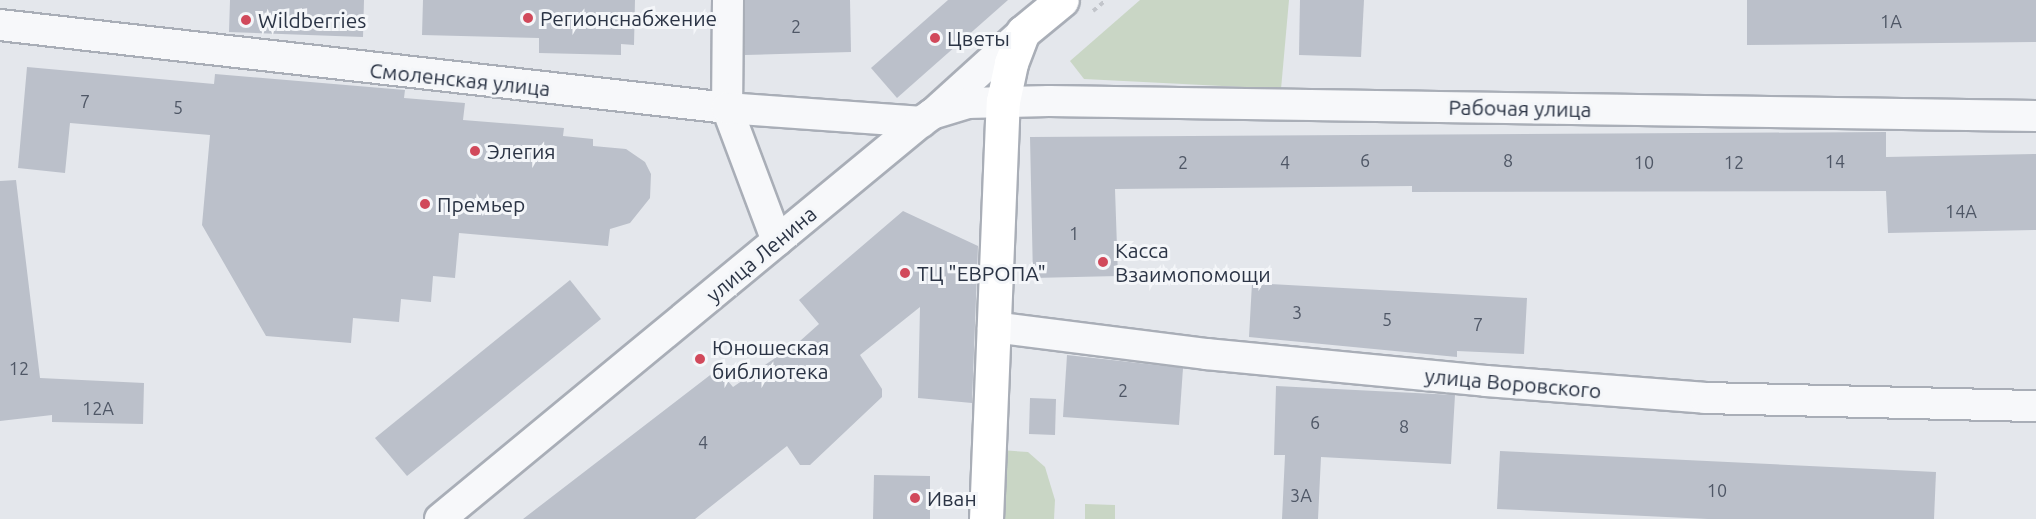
<!DOCTYPE html>
<html>
<head>
<meta charset="utf-8">
<style>
  body { margin:0 }
  #map { position:relative; width:2036px; height:519px; overflow:hidden; background:#e4e7ec; font-family:Ubuntu,sans-serif }
  div>[style] { position:absolute }
  .green>* { inset:0; background:#c9d6c5 }
  .building>* { inset:0; background:#bbc0ca }
  .path>* { height:4px; margin-top:-2px; transform-origin:0; background:repeating-linear-gradient(90deg,#c2c5cb 0 4.5px,transparent 0 9px) }
  .roads { filter:drop-shadow(2px 0 #a9aeb7) drop-shadow(-2px 0 #a9aeb7) drop-shadow(0 2px #a9aeb7) drop-shadow(0 -2px #a9aeb7) }
  .street>* { height:30px; margin:-15px; padding:0 15px; transform-origin:15px; border-radius:15px; background:#f7f8fa }
  .primary>* { height:33px; margin:-16.5px; padding:0 16.5px; transform-origin:16.5px; border-radius:16.5px; background:#fff }
  .dots>* { width:16px; height:16px; translate:-50% -50%; box-sizing:border-box; border:3px solid #f4f6f9; border-radius:50% }
  span { translate:-50% -50%; white-space:nowrap; text-align:center; line-height:1.15; -webkit-text-stroke:6px #f4f6f9; paint-order:stroke }
  .number-label { font-size:18px; color:#4f5766 }
  .number-label span { -webkit-text-stroke-width:0 }
  .poi-label { font-size:21px; color:#2b3445 }
  .left { translate:0 -50%; text-align:left }
  .street-label { font-size:21px; color:#2b3445 }
</style>
</head>
<body>
<div id="map">
  <div class="green">
    <i style="clip-path:polygon(1140px 0,1289px 0,1281px 89px,1084px 79px,1070px 61px)"></i>
    <i style="clip-path:polygon(1000px 450px,1028px 452px,1045px 467px,1055px 500px,1054px 519px,998px 519px)"></i>
    <i style="clip-path:polygon(1085px 504px,1115px 505px,1115px 519px,1085px 519px)"></i>
  </div>
  <div class="building">
    <i style="clip-path:polygon(230px 0,364px 0,363px 37px,229px 32px)"></i>
    <i style="clip-path:polygon(423px 0,635px 0,634px 45px,621px 44px,621px 55px,539px 53px,539px 38px,422px 35px)"></i>
    <i style="clip-path:polygon(745px 0,850px 0,851px 52px,745px 55px)"></i>
    <i style="clip-path:polygon(948px 0,1008px 0,897px 98px,871px 68px)"></i>
    <i style="clip-path:polygon(1300px 0,1364px 0,1361px 57px,1299px 55px)"></i>
    <i style="clip-path:polygon(1747px 0,2036px 0,2036px 42px,1747px 45px)"></i>
    <i style="clip-path:polygon(27px 67px,214px 84px,215px 74px,405px 90px,404px 98px,465px 103px,463px 120px,564px 128px,563px 136px,593px 139px,593px 146px,626px 149px,645px 162px,651px 174px,650px 198px,630px 223px,610px 229px,608px 246px,459px 233px,455px 278px,433px 276px,431px 302px,401px 299px,399px 322px,353px 318px,351px 343px,266px 336px,202px 225px,210px 135px,70px 123px,65px 173px,18px 168px)"></i>
    <i style="clip-path:polygon(1886px 132px,1886px 157px,2036px 154px,2036px 230px,1888px 233px,1886px 191px,1412px 192px,1412px 186px,1115px 189px,1118px 276px,1033px 278px,1030px 137px)"></i>
    <i style="clip-path:polygon(16px 180px,40px 378px,144px 383px,143px 424px,52px 422px,52px 415px,0 421px,0 181px)"></i>
    <i style="clip-path:polygon(903px 211px,978px 246px,972px 403px,918px 398px,920px 307px,860px 355px,882px 389px,882px 397px,810px 465px,800px 465px,787px 446px,695px 519px,523px 519px,718px 369px,733px 387px,800px 341px,819px 324px,799px 300px)"></i>
    <i style="clip-path:polygon(570px 280px,601px 319px,407px 476px,375px 438px)"></i>
    <i style="clip-path:polygon(1252px 283px,1527px 298px,1524px 354px,1457px 351px,1457px 357px,1249px 337px)"></i>
    <i style="clip-path:polygon(1067px 355px,1183px 368px,1179px 425px,1063px 417px)"></i>
    <i style="clip-path:polygon(1276px 386px,1455px 395px,1451px 464px,1321px 457px,1318px 519px,1282px 519px,1285px 455px,1274px 455px)"></i>
    <i style="clip-path:polygon(1030px 398px,1056px 399px,1055px 435px,1029px 434px)"></i>
    <i style="clip-path:polygon(1500px 451px,1936px 472px,1934px 519px,1708px 519px,1497px 509px)"></i>
    <i style="clip-path:polygon(874px 475px,930px 476px,930px 519px,873px 519px)"></i>
  </div>
  <div class="path">
    <i style="left:1093px;top:11px;width:17px;rotate:-40deg"></i>
  </div>
  <div class="roads">
    <div class="street">
      <i style="left:728px;top:0;width:108px;rotate:90.5deg"></i>
      <i style="left:727px;top:108px;width:142px;rotate:69.4deg"></i>
      <i style="left:0;top:25px;width:732px;rotate:6.51deg"></i>
      <i style="left:727px;top:108px;width:195px;rotate:4.1deg"></i>
      <i style="left:937px;top:110px;width:116px;rotate:-42.2deg"></i>
      <i style="left:993px;top:327px;width:215px;rotate:7.2deg"></i>
      <i style="left:1206px;top:354px;width:281px;rotate:5.5deg"></i>
      <i style="left:1486px;top:381px;width:220px;rotate:4.4deg"></i>
      <i style="left:1705px;top:398px;width:331px;rotate:1.4deg"></i>
      <i style="left:440px;top:519px;width:624px;rotate:-39.54deg"></i>
      <i style="left:921px;top:122px;width:14px;rotate:-36deg"></i>
      <i style="left:932px;top:114px;width:37px;rotate:-17deg"></i>
      <i style="left:967px;top:103px;width:82px;rotate:-1.4deg"></i>
      <i style="left:1049px;top:101px;width:987px;rotate:0.87deg"></i>
    </div>
    <div class="primary">
      <i style="left:986px;top:519px;width:418px;rotate:-87.7deg"></i>
      <i style="left:1003px;top:101px;width:39px;rotate:-78deg"></i>
      <i style="left:1011px;top:63px;width:33px;rotate:-69deg"></i>
      <i style="left:1023px;top:32px;width:50px;rotate:-39.4deg"></i>
    </div>
  </div>
  <div class="dots">
    <i style="left:528px;top:18px;background:#d1495b"></i>
    <i style="left:246px;top:20px;background:#d1495b"></i>
    <i style="left:935px;top:38px;background:#d1495b"></i>
    <i style="left:475px;top:151px;background:#d1495b"></i>
    <i style="left:425px;top:204px;background:#d1495b"></i>
    <i style="left:1103px;top:262px;background:#d1495b"></i>
    <i style="left:905px;top:273px;background:#d1495b"></i>
    <i style="left:700px;top:359px;background:#d1495b"></i>
    <i style="left:915px;top:498px;background:#d1495b"></i>
  </div>
  <div class="number-label">
    <span style="left:1891px;top:21px">1А</span>
    <span style="left:796px;top:26px">2</span>
    <span style="left:85px;top:101px">7</span>
    <span style="left:178px;top:107px">5</span>
    <span style="left:1365px;top:160px">6</span>
    <span style="left:1508px;top:160px">8</span>
    <span style="left:1835px;top:161px">14</span>
    <span style="left:1183px;top:162px">2</span>
    <span style="left:1285px;top:162px">4</span>
    <span style="left:1644px;top:162px">10</span>
    <span style="left:1734px;top:162px">12</span>
    <span style="left:1961px;top:211px">14А</span>
    <span style="left:1074px;top:233px">1</span>
    <span style="left:1297px;top:312px">3</span>
    <span style="left:1387px;top:319px">5</span>
    <span style="left:1478px;top:324px">7</span>
    <span style="left:19px;top:368px">12</span>
    <span style="left:1123px;top:390px">2</span>
    <span style="left:98px;top:408px">12А</span>
    <span style="left:1315px;top:422px">6</span>
    <span style="left:1404px;top:426px">8</span>
    <span style="left:703px;top:442px">4</span>
    <span style="left:1717px;top:490px">10</span>
    <span style="left:1301px;top:495px">3А</span>
  </div>
  <div class="poi-label">
    <span class="left" style="left:540px;top:18px">Регионснабжение</span>
    <span class="left" style="left:258px;top:20px">Wildberries</span>
    <span class="left" style="left:947px;top:38px">Цветы</span>
    <span class="left" style="left:487px;top:151px">Элегия</span>
    <span class="left" style="left:437px;top:204px">Премьер</span>
    <span class="left" style="left:1115px;top:262px">Касса<br>Взаимопомощи</span>
    <span class="left" style="left:917px;top:273px">ТЦ "ЕВРОПА"</span>
    <span class="left" style="left:712px;top:359px">Юношеская<br>библиотека</span>
    <span class="left" style="left:927px;top:498px">Иван</span>
  </div>
  <div class="street-label">
    <span style="left:460px;top:79px;rotate:6deg">Смоленская улица</span>
    <span style="left:1520px;top:108px;rotate:1deg">Рабочая улица</span>
    <span style="left:761px;top:254px;rotate:-40deg">улица Ленина</span>
    <span style="left:1513px;top:383px;rotate:5deg">улица Воровского</span>
  </div>
</div>
</body>
</html>
